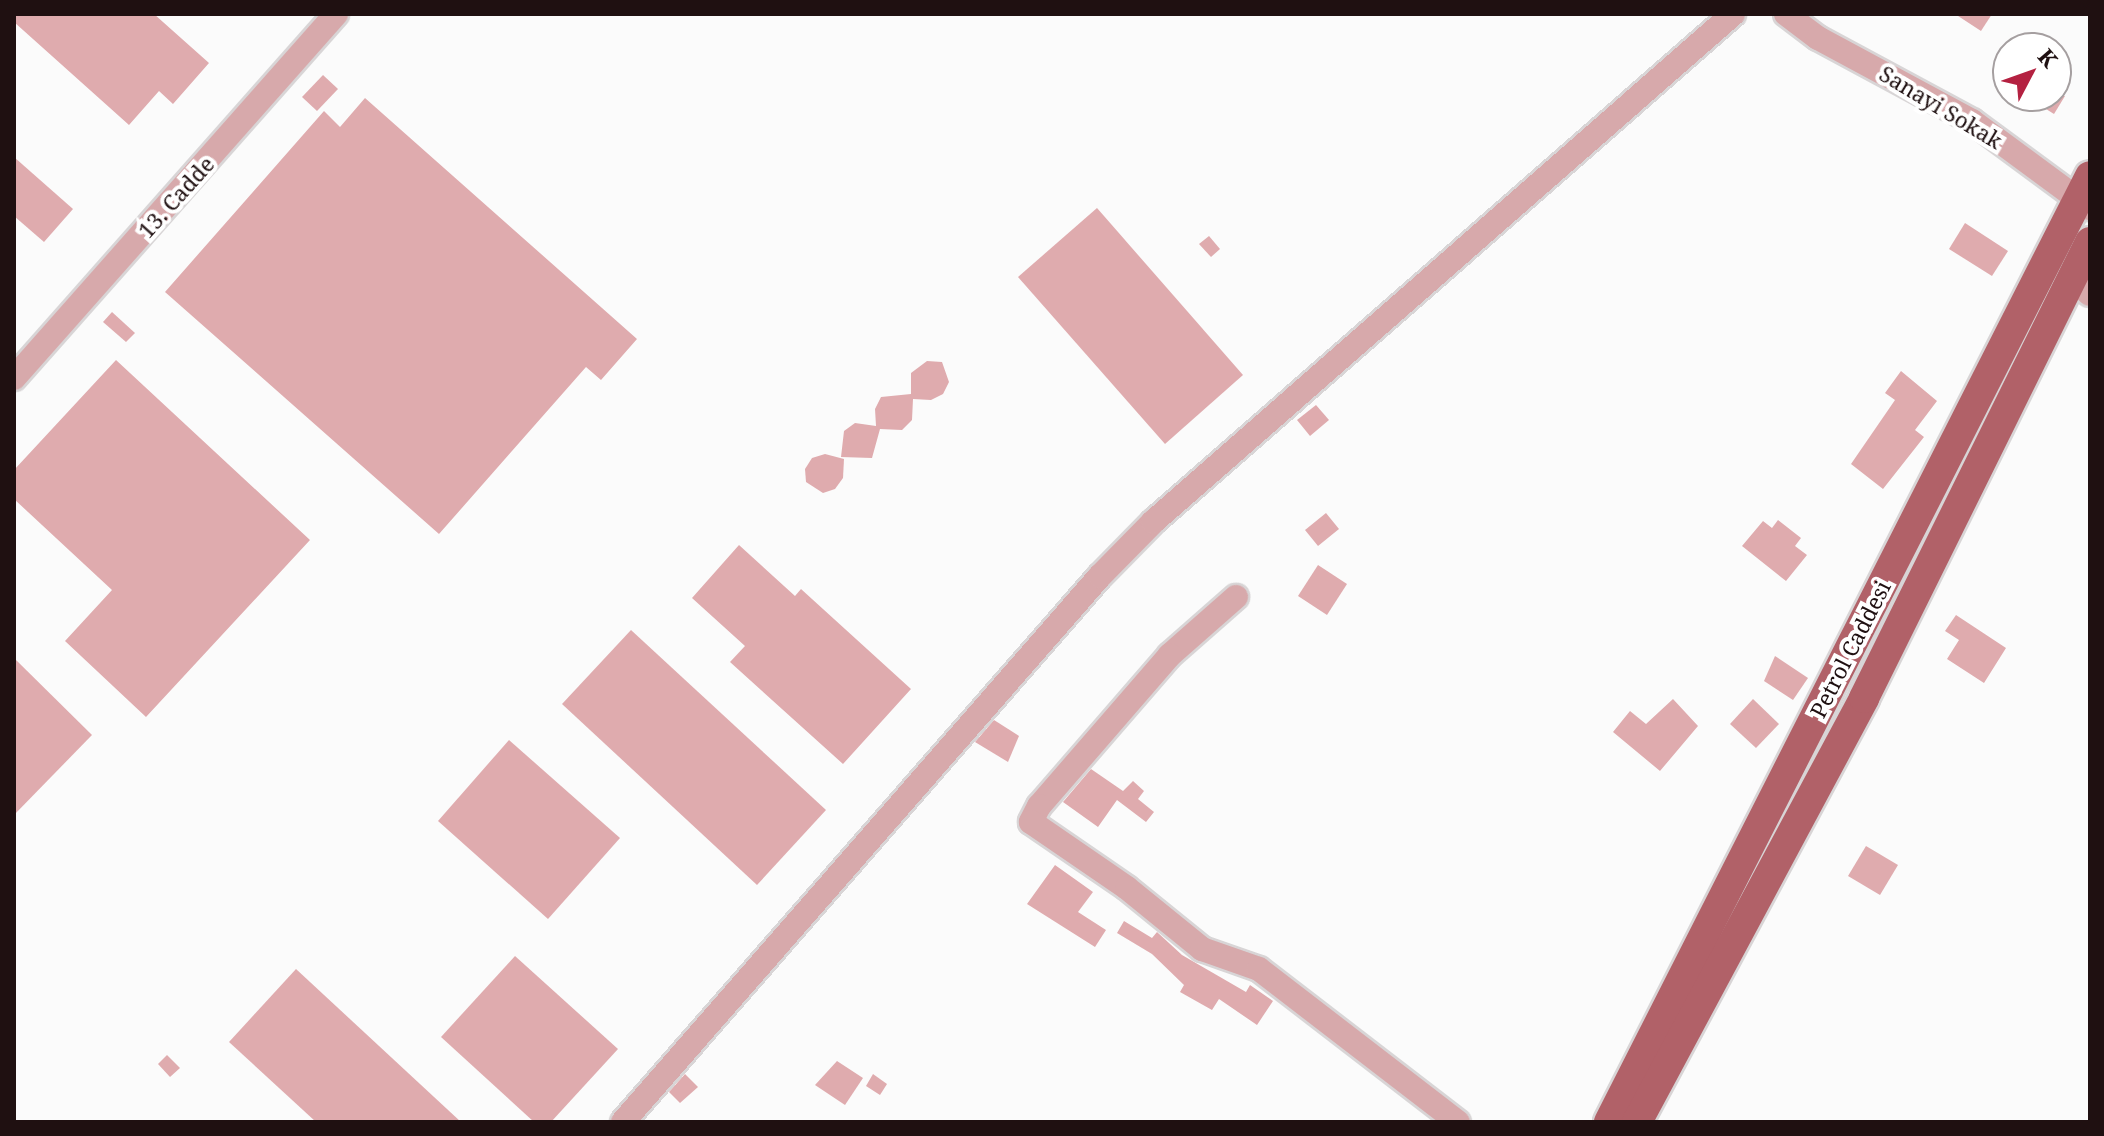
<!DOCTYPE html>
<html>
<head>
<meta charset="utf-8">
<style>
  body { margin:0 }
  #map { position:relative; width:2104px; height:1136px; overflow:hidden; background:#fbfbfb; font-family:"Noto Serif",serif }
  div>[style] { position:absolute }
  .building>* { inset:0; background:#dfabae }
  .roads { filter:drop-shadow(2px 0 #d8d5d6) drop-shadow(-2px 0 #d8d5d6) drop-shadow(0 2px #d8d5d6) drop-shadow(0 -2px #d8d5d6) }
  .minor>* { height:24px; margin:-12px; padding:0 12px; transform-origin:12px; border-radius:12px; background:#d7a9ab }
  .major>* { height:30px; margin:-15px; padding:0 15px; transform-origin:15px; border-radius:15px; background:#b16168 }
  span { translate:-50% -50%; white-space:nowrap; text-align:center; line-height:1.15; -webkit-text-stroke:8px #fff; paint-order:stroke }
  .street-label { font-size:22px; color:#1f1011 }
  .frame { position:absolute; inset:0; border:16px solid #1f1011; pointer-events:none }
  .north { position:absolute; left:1992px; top:32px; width:80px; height:80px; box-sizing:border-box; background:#fff; border:2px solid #a59fa0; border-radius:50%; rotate:49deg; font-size:22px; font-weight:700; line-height:32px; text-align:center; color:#1f1011 }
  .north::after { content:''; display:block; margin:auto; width:28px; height:36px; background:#b42141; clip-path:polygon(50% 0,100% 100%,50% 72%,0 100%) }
</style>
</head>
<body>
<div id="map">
  <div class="building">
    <i style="clip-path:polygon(14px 14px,154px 14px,209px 63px,173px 104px,159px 91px,129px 125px,14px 22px)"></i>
    <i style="clip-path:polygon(1955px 14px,1992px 14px,1981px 31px)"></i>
    <i style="clip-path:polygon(323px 75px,338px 89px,317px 111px,302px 97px)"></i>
    <i style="clip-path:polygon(2025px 96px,2065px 96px,2054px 114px)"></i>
    <i style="clip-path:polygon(365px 98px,637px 339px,601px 380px,586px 367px,439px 534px,165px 292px,324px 111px,340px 127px)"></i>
    <i style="clip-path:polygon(14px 157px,73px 209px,44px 242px,14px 216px)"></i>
    <i style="clip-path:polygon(1097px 208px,1243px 375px,1165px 444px,1018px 277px)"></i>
    <i style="clip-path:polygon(1965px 223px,2008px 251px,1992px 276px,1949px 249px)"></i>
    <i style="clip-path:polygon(1209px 236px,1220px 249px,1211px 257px,1199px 244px)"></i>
    <i style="clip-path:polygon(112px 312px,135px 333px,126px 342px,103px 322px)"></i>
    <i style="clip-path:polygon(116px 360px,310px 540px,146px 717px,65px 641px,112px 590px,14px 499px,14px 470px)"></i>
    <i style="clip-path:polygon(927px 361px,942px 362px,949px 382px,943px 394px,931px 400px,913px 399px,912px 420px,902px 430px,880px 429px,872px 458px,841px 457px,844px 431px,855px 423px,876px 426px,875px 409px,881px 397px,911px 394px,911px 373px)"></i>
    <i style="clip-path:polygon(1901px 371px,1937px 401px,1915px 430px,1924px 437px,1883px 489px,1851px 464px,1895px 400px,1885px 393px)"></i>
    <i style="clip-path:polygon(1316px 405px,1329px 420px,1310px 436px,1297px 420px)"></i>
    <i style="clip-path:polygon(825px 454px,844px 459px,843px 478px,835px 489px,823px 493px,806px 482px,805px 469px,812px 458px)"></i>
    <i style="clip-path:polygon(1326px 513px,1339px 529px,1318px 546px,1305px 530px)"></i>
    <i style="clip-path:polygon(1778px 520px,1801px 538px,1795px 546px,1807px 555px,1786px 581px,1742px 546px,1763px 521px,1772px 528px)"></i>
    <i style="clip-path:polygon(739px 545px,795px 596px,801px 589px,911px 689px,843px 764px,730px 662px,745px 646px,692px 598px)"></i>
    <i style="clip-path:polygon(1318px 565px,1347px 584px,1327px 615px,1298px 596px)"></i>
    <i style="clip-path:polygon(1956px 615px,2006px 648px,1984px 683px,1947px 659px,1959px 640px,1945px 631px)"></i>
    <i style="clip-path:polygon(631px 630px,826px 810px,757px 885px,562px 704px)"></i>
    <i style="clip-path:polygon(1775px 656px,1808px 678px,1793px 700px,1764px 681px)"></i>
    <i style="clip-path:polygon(14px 658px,92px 735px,14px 815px)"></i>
    <i style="clip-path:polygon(1673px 699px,1698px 726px,1660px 771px,1613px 732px,1630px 711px,1646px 724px)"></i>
    <i style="clip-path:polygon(1753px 699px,1779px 724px,1756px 748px,1730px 724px)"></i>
    <i style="clip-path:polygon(994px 720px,1019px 736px,1008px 762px,975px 742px)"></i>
    <i style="clip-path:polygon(509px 740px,620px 838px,548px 919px,438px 821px)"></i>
    <i style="clip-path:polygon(1091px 769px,1123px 791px,1133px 781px,1144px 791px,1138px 799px,1154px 812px,1146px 822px,1117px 800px,1098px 827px,1063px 802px)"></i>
    <i style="clip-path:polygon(1866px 846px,1898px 865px,1880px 895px,1848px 876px)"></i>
    <i style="clip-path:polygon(1055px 865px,1093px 892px,1078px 912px,1106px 930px,1095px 947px,1027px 904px)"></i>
    <i style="clip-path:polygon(1124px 921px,1152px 938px,1157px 932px,1182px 955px,1246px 992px,1250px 985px,1273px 1001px,1257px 1025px,1219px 999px,1212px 1010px,1180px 992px,1184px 985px,1152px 954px,1117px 933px)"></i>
    <i style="clip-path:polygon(515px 956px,618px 1049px,551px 1122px,534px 1122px,441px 1037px)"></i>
    <i style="clip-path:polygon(296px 969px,461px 1122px,316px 1122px,229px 1042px)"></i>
    <i style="clip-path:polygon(167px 1055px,180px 1068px,170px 1077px,158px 1064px)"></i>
    <i style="clip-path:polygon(837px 1061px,863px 1078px,845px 1105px,815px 1085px)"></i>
    <i style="clip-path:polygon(685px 1074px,698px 1087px,680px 1103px,669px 1092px)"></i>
    <i style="clip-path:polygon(873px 1074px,887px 1084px,880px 1095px,866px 1086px)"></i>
  </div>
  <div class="roads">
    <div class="minor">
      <i style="left:1786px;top:14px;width:40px;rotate:37deg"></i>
      <i style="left:1818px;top:38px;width:175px;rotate:28.3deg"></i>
      <i style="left:1972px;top:121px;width:147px;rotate:36.4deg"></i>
      <i style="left:2072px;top:279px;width:23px;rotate:40deg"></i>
      <i style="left:14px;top:378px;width:486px;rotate:-48.5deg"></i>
      <i style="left:1236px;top:597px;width:88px;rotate:138.7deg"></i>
      <i style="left:1170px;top:655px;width:200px;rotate:130.9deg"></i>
      <i style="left:1039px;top:806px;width:18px;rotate:117deg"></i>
      <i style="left:1031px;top:822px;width:116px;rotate:34.5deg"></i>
      <i style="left:1127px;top:888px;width:97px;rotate:39.1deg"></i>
      <i style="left:1202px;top:949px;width:60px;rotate:19.3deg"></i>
      <i style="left:1259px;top:969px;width:251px;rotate:37.6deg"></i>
      <i style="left:623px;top:1122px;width:725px;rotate:-48.86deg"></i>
      <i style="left:1100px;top:576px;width:76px;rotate:-45.5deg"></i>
      <i style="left:1153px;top:522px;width:771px;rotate:-41.21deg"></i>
    </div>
    <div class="major">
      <i style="left:1609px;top:1122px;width:1061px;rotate:-63.05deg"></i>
      <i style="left:1637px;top:1122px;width:481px;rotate:-61.8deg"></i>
      <i style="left:1864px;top:698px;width:509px;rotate:-63.64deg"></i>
    </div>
  </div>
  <div class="street-label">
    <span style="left:1941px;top:107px;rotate:31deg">Sanayi Sokak</span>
    <span style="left:176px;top:197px;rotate:-48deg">13. Cadde</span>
    <span style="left:1850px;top:649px;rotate:-63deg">Petrol Caddesi</span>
  </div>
  <div class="frame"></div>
  <div class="north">K</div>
</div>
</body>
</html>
